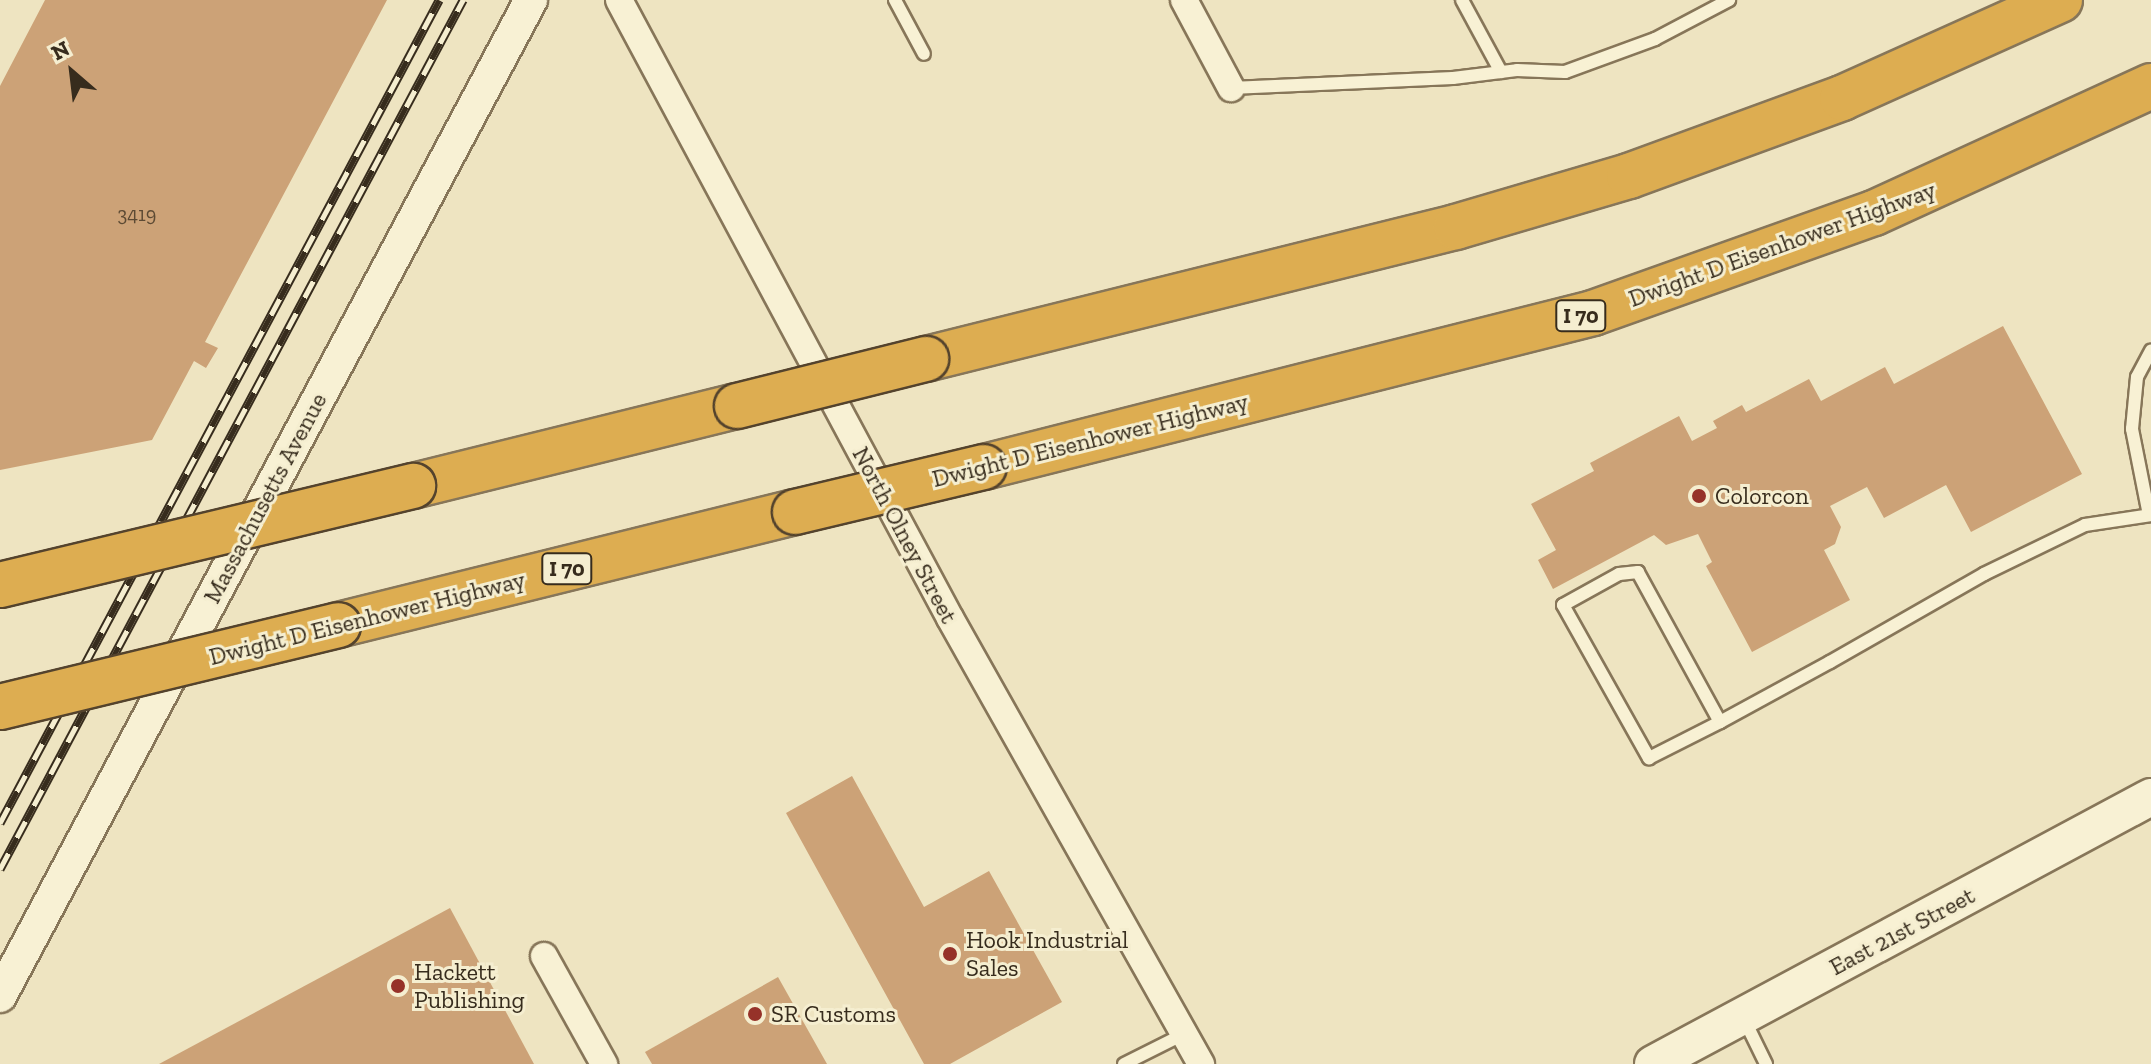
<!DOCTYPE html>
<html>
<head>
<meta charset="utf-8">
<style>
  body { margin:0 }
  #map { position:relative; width:2151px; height:1064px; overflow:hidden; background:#eee4c1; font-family:"Zilla Slab",serif }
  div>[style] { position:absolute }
  .building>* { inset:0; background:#cca277 }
  .roads { filter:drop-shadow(2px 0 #877659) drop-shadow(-2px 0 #877659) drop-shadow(0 2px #877659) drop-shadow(0 -2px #877659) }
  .service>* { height:12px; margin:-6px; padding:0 6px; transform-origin:6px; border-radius:6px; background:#f8f1d4 }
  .minor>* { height:26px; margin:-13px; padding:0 13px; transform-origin:13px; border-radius:13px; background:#f8f1d4 }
  .tertiary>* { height:32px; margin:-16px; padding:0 16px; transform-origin:16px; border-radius:16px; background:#f8f1d4 }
  .secondary>* { height:36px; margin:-18px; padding:0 18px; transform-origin:18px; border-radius:18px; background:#f8f1d4 }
  .motorway>* { height:44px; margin:-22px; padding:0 22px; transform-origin:22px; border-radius:22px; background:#ddad51 }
  .rail>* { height:9px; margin-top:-4.5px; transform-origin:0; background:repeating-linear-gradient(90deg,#f5eed0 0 18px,#372c1d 0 36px); box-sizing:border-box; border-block:2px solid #372c1d }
  .bridges { filter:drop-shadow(2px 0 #54432d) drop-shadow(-2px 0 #54432d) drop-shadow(0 2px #54432d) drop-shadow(0 -2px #54432d) }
  .motorway-bridge>* { height:44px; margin:-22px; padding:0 22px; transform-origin:22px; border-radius:22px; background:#ddad51 }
  .dots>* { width:22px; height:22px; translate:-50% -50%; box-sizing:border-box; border:4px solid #f5eed0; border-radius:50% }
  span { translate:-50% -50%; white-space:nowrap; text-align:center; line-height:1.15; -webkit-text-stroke:6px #f5eed0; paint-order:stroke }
  .number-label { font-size:20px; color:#5c4a34 }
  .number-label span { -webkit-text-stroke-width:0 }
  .shield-label span { padding:2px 6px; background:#f5eed0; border:2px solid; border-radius:6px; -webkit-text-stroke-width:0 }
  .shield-label { font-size:22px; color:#372c1d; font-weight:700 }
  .street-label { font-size:24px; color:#372c1d }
  .poi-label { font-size:24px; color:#372c1d }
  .left { translate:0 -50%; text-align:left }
  .north { position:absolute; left:32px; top:32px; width:80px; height:80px; -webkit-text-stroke:6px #f5eed0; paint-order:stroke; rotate:332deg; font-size:22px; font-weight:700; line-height:32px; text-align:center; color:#372c1d }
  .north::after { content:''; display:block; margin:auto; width:28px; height:36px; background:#372c1d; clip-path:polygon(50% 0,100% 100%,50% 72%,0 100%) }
</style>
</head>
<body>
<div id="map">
  <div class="building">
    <i style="clip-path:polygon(45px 0,387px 0,205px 342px,218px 348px,206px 368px,194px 361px,152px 440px,0 470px,0 86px)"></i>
    <i style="clip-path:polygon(2003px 326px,2082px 474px,1971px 532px,1946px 485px,1884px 518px,1867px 487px,1830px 506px,1841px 527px,1835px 544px,1824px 550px,1850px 600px,1752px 652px,1706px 566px,1712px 562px,1698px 534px,1666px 545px,1654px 535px,1553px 589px,1538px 560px,1556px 550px,1531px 504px,1594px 471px,1590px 463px,1679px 416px,1692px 441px,1717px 428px,1713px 421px,1742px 405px,1746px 412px,1809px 379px,1821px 401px,1885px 367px,1894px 384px)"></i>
    <i style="clip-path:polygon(852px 776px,924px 907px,989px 871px,1062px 1002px,950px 1064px,924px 1064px,786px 813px)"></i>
    <i style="clip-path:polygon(450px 908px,534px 1064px,159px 1064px)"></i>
    <i style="clip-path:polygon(778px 977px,827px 1064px,652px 1064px,645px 1052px)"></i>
  </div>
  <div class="roads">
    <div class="service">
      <i style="left:895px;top:0;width:61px;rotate:61.8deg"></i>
      <i style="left:1462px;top:0;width:82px;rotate:61.6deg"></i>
      <i style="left:1231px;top:88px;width:222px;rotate:-2.6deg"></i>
      <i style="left:1453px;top:78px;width:64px;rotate:-7.1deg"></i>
      <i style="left:1517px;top:70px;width:48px;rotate:2.4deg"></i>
      <i style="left:1565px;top:72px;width:96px;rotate:-20.1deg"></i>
      <i style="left:1655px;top:39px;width:84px;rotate:-27.8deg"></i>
      <i style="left:2149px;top:515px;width:88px;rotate:-101.2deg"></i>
      <i style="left:2132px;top:429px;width:52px;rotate:-84.5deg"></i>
      <i style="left:2137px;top:377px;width:30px;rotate:-62deg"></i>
      <i style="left:1720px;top:722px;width:171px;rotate:-118.7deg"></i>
      <i style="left:1638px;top:572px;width:19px;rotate:174deg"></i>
      <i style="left:1619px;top:574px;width:64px;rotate:151deg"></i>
      <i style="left:1563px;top:605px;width:176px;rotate:60.7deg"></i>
      <i style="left:1649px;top:758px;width:80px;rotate:-26.9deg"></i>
      <i style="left:1720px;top:722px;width:125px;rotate:-28.6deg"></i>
      <i style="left:1830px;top:662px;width:177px;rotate:-29.7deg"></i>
      <i style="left:1984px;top:574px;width:112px;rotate:-25.9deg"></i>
      <i style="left:2085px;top:525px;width:67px;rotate:-8.6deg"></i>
      <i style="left:1744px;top:1019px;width:50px;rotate:63.9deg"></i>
      <i style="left:1124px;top:1064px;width:67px;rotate:-26.6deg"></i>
    </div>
    <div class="minor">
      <i style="left:619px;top:0;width:701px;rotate:61.83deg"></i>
      <i style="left:950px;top:618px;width:512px;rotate:60.63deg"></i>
      <i style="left:1184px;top:0;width:100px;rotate:61.9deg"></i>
      <i style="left:544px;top:956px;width:124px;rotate:60.9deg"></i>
    </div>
    <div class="tertiary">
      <i style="left:0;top:996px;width:1129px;rotate:-61.94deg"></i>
    </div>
    <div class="secondary">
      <i style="left:1653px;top:1064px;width:565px;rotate:-28.2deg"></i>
    </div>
    <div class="motorway">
      <i style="left:926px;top:359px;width:546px;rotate:-13.99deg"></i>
      <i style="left:1456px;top:227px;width:180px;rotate:-16.4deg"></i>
      <i style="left:1629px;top:176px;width:227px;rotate:-20.1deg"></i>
      <i style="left:1842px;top:98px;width:239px;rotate:-24.2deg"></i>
      <i style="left:984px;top:467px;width:628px;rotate:-14.19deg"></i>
      <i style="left:1593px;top:313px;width:298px;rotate:-19.6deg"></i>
      <i style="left:1874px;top:213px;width:305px;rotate:-24.6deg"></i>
      <i style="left:413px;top:486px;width:334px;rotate:-13.9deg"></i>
      <i style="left:338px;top:625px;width:471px;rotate:-13.9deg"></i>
    </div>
  </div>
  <div class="rail">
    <i style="left:0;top:823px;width:933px;rotate:-61.92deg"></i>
    <i style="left:0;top:869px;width:985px;rotate:-61.95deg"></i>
  </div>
  <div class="bridges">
    <div class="motorway-bridge">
      <i style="left:737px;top:406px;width:195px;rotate:-14deg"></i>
      <i style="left:795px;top:512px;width:194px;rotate:-13.4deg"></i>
      <i style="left:0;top:585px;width:425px;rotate:-13.5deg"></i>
      <i style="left:0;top:707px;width:348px;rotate:-13.6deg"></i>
    </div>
  </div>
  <div class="dots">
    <i style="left:1699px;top:496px;background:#963229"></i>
    <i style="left:950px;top:954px;background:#963229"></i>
    <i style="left:398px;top:986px;background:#963229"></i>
    <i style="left:755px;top:1014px;background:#963229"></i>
  </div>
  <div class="number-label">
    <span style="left:137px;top:214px">3419</span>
  </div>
  <div class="shield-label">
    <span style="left:1581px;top:316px">I 70</span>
    <span style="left:567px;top:569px">I 70</span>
  </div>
  <div class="street-label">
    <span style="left:1782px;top:244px;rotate:-20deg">Dwight D Eisenhower Highway</span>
    <span style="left:1090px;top:440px;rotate:-14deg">Dwight D Eisenhower Highway</span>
    <span style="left:265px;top:498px;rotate:-62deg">Massachusetts Avenue</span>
    <span style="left:905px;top:535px;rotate:62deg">North Olney Street</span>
    <span style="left:367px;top:618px;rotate:-14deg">Dwight D Eisenhower Highway</span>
    <span style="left:1902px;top:931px;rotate:-28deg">East 21st Street</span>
  </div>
  <div class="poi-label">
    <span class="left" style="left:1715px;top:496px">Colorcon</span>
    <span class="left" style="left:966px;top:954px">Hook Industrial<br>Sales</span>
    <span class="left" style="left:414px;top:986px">Hackett<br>Publishing</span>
    <span class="left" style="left:771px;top:1014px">SR Customs</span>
  </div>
  <div class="north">N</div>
</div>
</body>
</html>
